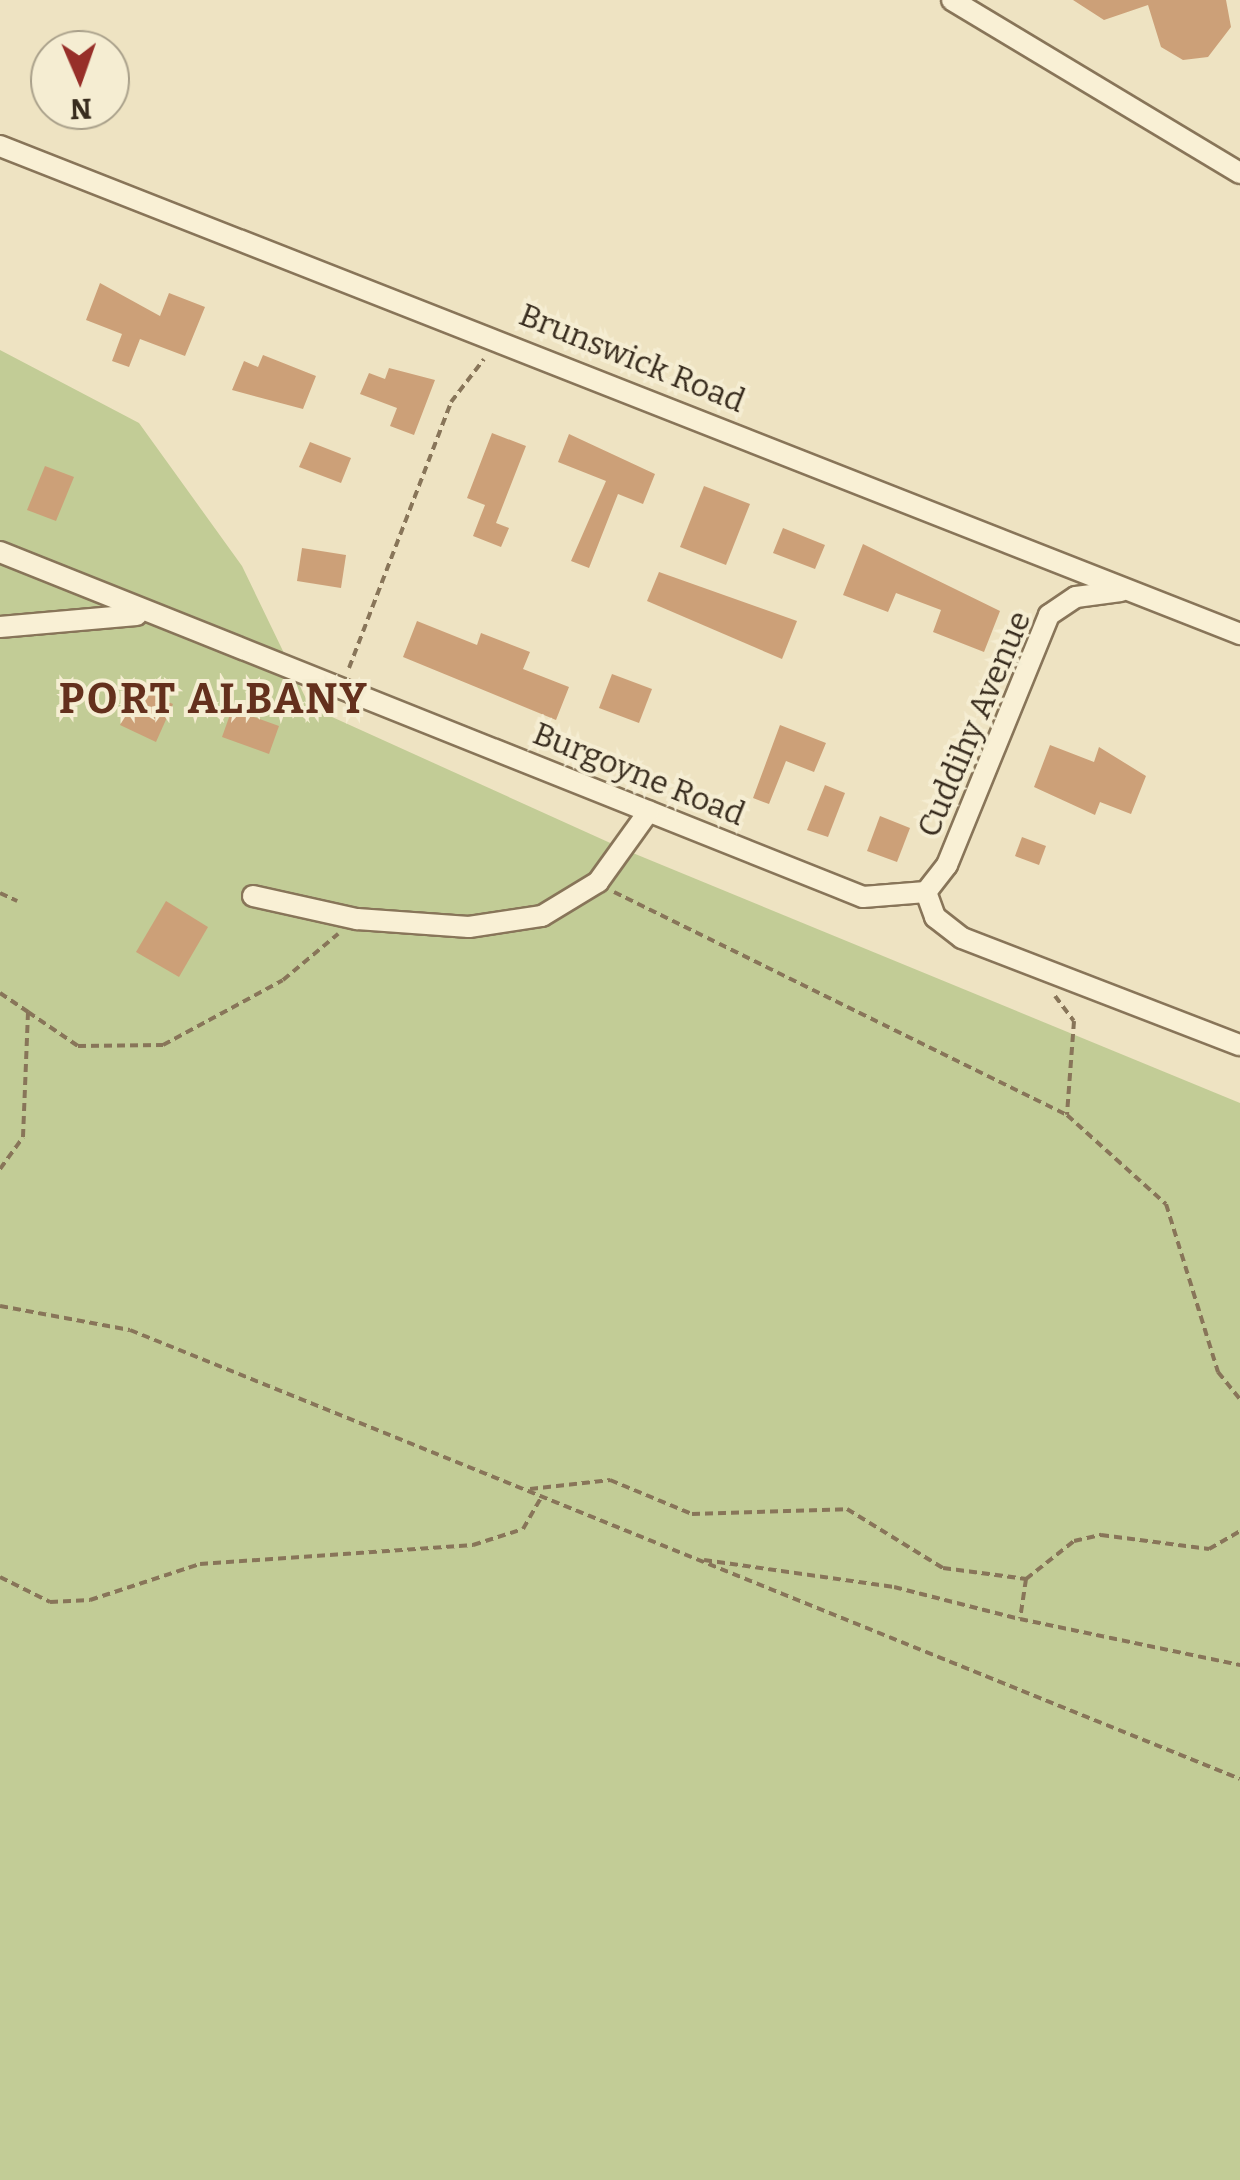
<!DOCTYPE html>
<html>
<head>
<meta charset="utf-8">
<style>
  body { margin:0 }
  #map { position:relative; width:1240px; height:2180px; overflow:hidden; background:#eee3c2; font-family:Bitter,serif }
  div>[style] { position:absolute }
  .green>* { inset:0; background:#c2cc96 }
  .building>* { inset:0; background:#cca078 }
  .path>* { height:4px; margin-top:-2px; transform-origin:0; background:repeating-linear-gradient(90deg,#887559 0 8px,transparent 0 13px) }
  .roads { filter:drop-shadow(2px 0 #887559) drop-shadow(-2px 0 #887559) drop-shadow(0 2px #887559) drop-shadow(0 -2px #887559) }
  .minor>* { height:20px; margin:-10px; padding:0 10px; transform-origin:10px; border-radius:10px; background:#f9f0d5 }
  span { translate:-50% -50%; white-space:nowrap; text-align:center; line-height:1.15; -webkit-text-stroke:8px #f5edd2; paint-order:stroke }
  .street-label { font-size:32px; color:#382c1e }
  .district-label { font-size:42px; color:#64301d; font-weight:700; letter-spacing:2.5px }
  .north { position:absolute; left:30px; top:30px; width:100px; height:100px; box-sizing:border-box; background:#f5edd2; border:2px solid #a9a08a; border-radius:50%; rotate:178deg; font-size:28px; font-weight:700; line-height:40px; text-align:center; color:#382c1e }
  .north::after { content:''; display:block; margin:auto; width:35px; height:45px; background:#972f29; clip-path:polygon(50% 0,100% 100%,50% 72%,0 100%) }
</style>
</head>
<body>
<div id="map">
  <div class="green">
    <i style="clip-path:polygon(0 350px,139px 423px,242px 566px,310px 707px,628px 851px,1240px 1103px,1240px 2180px,0 2180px)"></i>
  </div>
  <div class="building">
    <i style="clip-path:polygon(1073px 0,1226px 0,1231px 27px,1208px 57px,1183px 60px,1161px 47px,1148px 5px,1104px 20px)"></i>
    <i style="clip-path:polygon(100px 283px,160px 316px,169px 293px,205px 307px,185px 356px,140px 339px,129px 367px,112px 361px,122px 334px,86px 320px)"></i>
    <i style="clip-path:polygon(263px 355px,316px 376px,303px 409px,232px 390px,244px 361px,258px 367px)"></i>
    <i style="clip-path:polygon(389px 368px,435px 380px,414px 435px,390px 426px,397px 408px,360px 394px,369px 373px,385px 379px)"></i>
    <i style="clip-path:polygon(492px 433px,526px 446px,496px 523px,509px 528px,501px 547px,473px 536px,485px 505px,467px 498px)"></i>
    <i style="clip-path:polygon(569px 434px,655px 474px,643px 504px,618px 494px,589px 568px,571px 561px,606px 481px,558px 462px)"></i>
    <i style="clip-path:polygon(310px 442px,351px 458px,341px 483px,299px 467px)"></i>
    <i style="clip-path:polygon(45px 466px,74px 477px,56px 521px,27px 510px)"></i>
    <i style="clip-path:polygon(704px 486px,750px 504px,726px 565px,680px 547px)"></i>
    <i style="clip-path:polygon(783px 528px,825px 545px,815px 569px,773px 553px)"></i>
    <i style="clip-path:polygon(863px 544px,1000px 611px,984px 652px,933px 632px,941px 610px,896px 593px,888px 612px,843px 595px)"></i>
    <i style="clip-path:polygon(302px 548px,346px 555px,341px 588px,297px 581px)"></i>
    <i style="clip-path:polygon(659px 572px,797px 621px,782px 659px,647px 601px)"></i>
    <i style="clip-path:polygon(417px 621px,477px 645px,481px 633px,530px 652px,523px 669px,569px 687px,556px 720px,403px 657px)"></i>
    <i style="clip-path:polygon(612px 674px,652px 689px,639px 723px,599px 708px)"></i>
    <i style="clip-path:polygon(138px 688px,173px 704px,156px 742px,120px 725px)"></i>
    <i style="clip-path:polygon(232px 709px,279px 726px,269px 754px,222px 737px)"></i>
    <i style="clip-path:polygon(780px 725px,826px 743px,814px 772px,786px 761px,769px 804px,753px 798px)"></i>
    <i style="clip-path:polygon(1050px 745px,1094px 762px,1099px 747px,1146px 776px,1131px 814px,1100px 802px,1095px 815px,1034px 787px)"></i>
    <i style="clip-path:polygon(825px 785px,845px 793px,828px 837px,807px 830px)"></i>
    <i style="clip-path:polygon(880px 816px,910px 828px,897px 862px,867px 851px)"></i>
    <i style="clip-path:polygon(1022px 837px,1046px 846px,1039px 865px,1015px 856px)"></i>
    <i style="clip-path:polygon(166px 901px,208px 927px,179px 977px,136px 952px)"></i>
  </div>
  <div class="path">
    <i style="left:349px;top:668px;width:285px;rotate:-69deg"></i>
    <i style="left:451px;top:402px;width:54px;rotate:-52.5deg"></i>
    <i style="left:614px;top:892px;width:505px;rotate:26.21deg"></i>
    <i style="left:0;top:893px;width:19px;rotate:25deg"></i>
    <i style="left:0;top:993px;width:34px;rotate:34deg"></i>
    <i style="left:1055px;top:996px;width:31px;rotate:53deg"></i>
    <i style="left:1074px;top:1021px;width:94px;rotate:94.3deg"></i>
    <i style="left:1067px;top:1115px;width:133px;rotate:42deg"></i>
    <i style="left:1166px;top:1204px;width:176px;rotate:72.8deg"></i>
    <i style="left:1218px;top:1372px;width:35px;rotate:51deg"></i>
    <i style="left:0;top:1169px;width:39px;rotate:-54deg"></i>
    <i style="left:23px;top:1137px;width:125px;rotate:-87.7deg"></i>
    <i style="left:28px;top:1012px;width:60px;rotate:34.2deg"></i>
    <i style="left:78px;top:1046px;width:85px;rotate:-0.7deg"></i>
    <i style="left:163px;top:1045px;width:136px;rotate:-28.4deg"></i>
    <i style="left:283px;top:980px;width:72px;rotate:-39.9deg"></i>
    <i style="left:0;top:1306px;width:132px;rotate:10.5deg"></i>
    <i style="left:130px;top:1330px;width:1197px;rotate:22.02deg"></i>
    <i style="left:530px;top:1489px;width:81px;rotate:-6.4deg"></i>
    <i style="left:610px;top:1480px;width:89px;rotate:22.5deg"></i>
    <i style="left:692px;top:1514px;width:155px;rotate:-1.8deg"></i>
    <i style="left:847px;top:1509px;width:113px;rotate:31.6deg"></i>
    <i style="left:943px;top:1568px;width:84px;rotate:7.5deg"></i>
    <i style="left:1026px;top:1579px;width:61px;rotate:-38.4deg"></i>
    <i style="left:1074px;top:1541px;width:28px;rotate:-13deg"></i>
    <i style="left:1101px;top:1535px;width:109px;rotate:7.4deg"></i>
    <i style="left:1209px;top:1549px;width:36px;rotate:-30deg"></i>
    <i style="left:704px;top:1560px;width:192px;rotate:8.1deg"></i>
    <i style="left:894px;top:1587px;width:130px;rotate:14.3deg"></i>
    <i style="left:0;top:1577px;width:56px;rotate:26.6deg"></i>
    <i style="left:50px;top:1602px;width:40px;rotate:-2.9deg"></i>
    <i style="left:90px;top:1600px;width:116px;rotate:-18.1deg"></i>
    <i style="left:200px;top:1564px;width:274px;rotate:-4deg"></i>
    <i style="left:473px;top:1545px;width:52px;rotate:-17.7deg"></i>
    <i style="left:523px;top:1529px;width:36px;rotate:-60deg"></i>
    <i style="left:1026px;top:1579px;width:40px;rotate:98.5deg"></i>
    <i style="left:1020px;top:1619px;width:225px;rotate:11.8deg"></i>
  </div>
  <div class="roads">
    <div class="minor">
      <i style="left:952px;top:0;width:336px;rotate:31deg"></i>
      <i style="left:0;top:146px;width:1333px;rotate:21.48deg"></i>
      <i style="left:0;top:552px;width:929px;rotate:21.79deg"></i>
      <i style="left:863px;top:897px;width:63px;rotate:-4.5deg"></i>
      <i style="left:0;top:627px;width:137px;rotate:-5deg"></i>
      <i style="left:926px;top:892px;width:34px;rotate:-52deg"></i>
      <i style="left:947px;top:865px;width:270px;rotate:-67.8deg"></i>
      <i style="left:1049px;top:615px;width:32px;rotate:-34deg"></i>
      <i style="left:1076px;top:597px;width:45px;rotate:-7.6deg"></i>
      <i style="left:926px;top:892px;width:27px;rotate:70deg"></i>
      <i style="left:935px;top:917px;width:34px;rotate:38deg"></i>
      <i style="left:962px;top:938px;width:298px;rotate:21.1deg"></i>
      <i style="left:253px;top:896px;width:107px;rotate:12.5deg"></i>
      <i style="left:357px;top:919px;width:112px;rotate:4.1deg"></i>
      <i style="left:469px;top:927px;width:74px;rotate:-8.6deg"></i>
      <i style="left:542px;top:916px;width:66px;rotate:-31.3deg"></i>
      <i style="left:598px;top:882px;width:87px;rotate:-54.3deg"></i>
    </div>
  </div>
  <div class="street-label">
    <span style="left:632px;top:358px;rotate:22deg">Brunswick Road</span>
    <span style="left:974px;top:724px;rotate:-67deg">Cuddihy Avenue</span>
    <span style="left:639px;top:774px;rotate:22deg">Burgoyne Road</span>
  </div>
  <div class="district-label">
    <span style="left:214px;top:699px">PORT ALBANY</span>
  </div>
  <div class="north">N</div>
</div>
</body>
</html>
